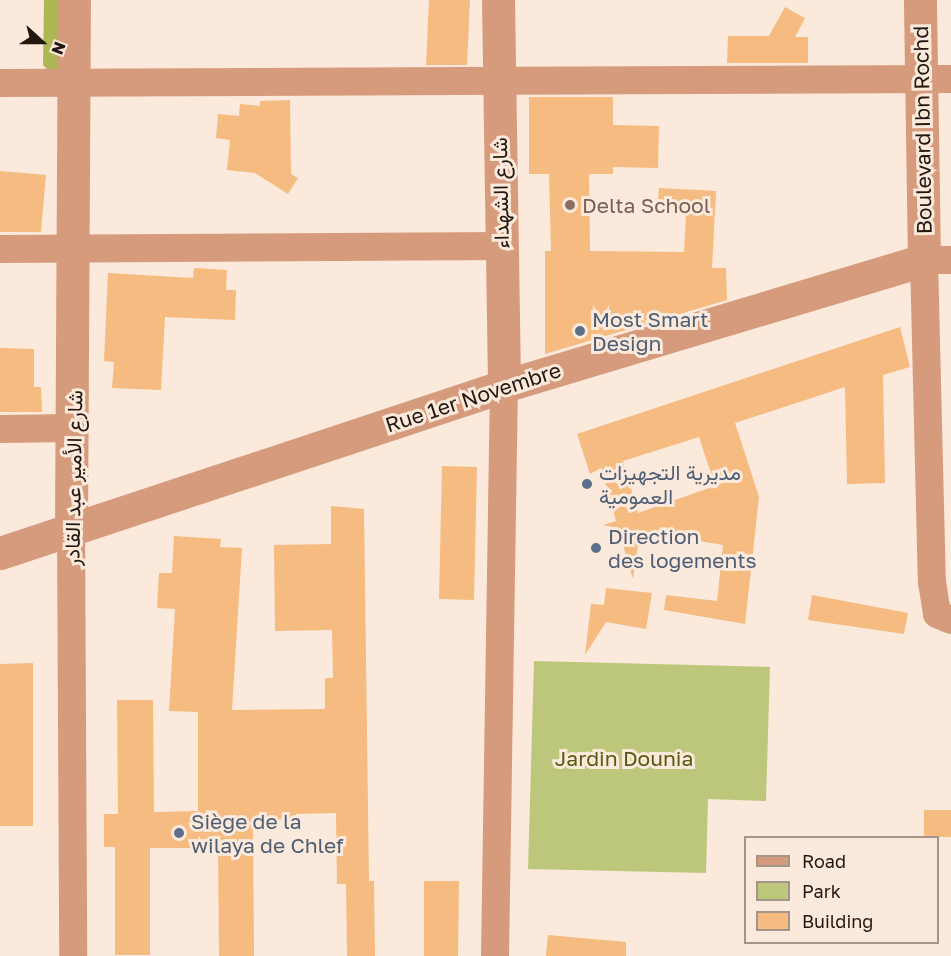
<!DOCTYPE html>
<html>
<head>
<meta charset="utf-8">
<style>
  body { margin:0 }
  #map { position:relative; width:951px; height:956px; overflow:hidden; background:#fbe9db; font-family:"Golos Text",Vazirmatn,sans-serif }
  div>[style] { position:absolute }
  .green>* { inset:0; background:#bdc77c }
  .forest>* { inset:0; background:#adb854 }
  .building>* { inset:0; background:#f5bb81 }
  .minor>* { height:28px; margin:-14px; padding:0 14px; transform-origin:14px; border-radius:14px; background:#d69b7c }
  .tertiary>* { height:33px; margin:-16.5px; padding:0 16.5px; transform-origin:16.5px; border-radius:16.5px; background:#d69b7c }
  .dots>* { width:16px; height:16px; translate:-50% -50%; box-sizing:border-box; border:3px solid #fbe9db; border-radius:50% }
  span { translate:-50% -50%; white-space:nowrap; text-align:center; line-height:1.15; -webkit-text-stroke:6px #fbe9db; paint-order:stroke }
  .street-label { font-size:21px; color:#221810 }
  .education-label { font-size:21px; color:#785e54 }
  .left { translate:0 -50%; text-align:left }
  .service-label { font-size:21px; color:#4e5e75 }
  .park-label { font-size:21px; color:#555b11 }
  .legend { position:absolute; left:744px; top:836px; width:195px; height:108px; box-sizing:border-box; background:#fbe9db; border:2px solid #a4958a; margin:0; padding:8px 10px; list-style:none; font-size:18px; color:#221810 }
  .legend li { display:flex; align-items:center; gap:12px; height:30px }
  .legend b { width:30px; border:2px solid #a4958a }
  .north { position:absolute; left:12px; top:12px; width:60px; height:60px; -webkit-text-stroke:4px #fbe9db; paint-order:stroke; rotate:111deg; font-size:16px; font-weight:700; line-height:24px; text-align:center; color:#221810 }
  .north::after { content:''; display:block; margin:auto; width:21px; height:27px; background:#221810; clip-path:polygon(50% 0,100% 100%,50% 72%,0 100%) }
</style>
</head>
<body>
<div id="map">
  <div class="green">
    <i style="clip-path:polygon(534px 661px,770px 667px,766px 801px,708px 799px,706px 873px,528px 869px)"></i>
  </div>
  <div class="forest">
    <i style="clip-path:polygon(44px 0,67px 0,61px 68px,48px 70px,43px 65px)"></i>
  </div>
  <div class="building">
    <i style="clip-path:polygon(429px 0,470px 0,467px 65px,426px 65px)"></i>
    <i style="clip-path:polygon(785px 7px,805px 18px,795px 37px,808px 37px,808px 63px,727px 63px,728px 36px,769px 36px)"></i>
    <i style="clip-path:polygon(529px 97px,613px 97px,613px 125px,659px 126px,658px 168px,613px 167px,613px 174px,589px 174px,590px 251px,684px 252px,686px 215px,657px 213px,659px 188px,716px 191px,712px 268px,726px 268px,727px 300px,545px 354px,545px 251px,551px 251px,549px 174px,529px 174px)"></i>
    <i style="clip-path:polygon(290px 100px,291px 174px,298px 178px,288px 194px,255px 173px,227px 170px,230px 140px,216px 138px,218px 114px,239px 116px,240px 104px,260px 106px,260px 101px)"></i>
    <i style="clip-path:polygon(0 171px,46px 175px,41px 232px,0 232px)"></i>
    <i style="clip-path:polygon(194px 268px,227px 270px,226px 290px,236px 290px,235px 320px,165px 317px,161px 390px,112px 388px,114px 362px,104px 361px,108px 273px,193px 278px)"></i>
    <i style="clip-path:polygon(evenodd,900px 327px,910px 367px,883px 375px,885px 483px,847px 484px,845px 387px,735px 423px,759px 497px,745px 624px,664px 610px,666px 595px,717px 601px,723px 545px,640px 531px,633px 579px,618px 528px,603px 525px,616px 521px,601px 468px,590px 474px,577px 434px,900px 327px,699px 437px,715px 486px,638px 513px,623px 461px,699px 437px)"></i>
    <i style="clip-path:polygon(0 348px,34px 349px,34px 387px,41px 387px,42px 412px,0 412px)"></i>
    <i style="clip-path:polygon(442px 466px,477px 467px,474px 600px,439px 599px)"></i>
    <i style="clip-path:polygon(331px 506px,364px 509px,369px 881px,374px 881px,375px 956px,347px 956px,346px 884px,337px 884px,336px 813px,296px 814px,296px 819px,253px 820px,254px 956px,219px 956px,218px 848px,150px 848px,150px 955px,115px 955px,115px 847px,104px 847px,104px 814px,118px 814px,117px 700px,153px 700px,154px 812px,198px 811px,198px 712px,169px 711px,175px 609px,157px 608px,159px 573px,172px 573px,174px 536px,221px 539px,220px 547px,242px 548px,232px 710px,325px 709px,325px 678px,333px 678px,332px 630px,275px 631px,274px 545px,331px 544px)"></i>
    <i style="clip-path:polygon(606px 588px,652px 593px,646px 629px,606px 622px,585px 655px,591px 604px,604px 605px)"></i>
    <i style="clip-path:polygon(812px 595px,908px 613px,904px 634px,808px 620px)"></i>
    <i style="clip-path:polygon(33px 663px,33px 826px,0 826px,0 664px)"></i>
    <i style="clip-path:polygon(924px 810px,951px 810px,951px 837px,924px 837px)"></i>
    <i style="clip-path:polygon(424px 881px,459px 881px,458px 956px,424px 956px)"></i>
    <i style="clip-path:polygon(548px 935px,626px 942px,626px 956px,546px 956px)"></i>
  </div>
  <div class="minor">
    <i style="left:0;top:83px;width:951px;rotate:-0.24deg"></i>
    <i style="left:0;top:249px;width:501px;rotate:-0.34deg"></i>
    <i style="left:951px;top:260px;width:27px;rotate:180deg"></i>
    <i style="left:924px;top:260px;width:322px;rotate:88.6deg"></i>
    <i style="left:932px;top:582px;width:32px;rotate:81deg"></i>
    <i style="left:937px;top:614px;width:15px;rotate:23deg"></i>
    <i style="left:0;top:429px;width:73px;rotate:-0.8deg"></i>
    <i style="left:71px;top:529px;width:427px;rotate:89.7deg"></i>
    <i style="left:495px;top:956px;width:570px;rotate:-89.1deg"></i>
  </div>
  <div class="tertiary">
    <i style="left:498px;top:0;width:386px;rotate:89.1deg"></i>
    <i style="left:71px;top:529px;width:529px;rotate:-89.68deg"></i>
    <i style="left:0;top:553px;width:531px;rotate:-18.33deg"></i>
    <i style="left:504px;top:386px;width:438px;rotate:-16.7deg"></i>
    <i style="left:924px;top:260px;width:260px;rotate:-90.9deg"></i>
  </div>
  <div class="dots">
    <i style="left:570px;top:205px;background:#8d6e63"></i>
    <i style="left:580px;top:331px;background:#5c6f8a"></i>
    <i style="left:587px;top:484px;background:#5c6f8a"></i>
    <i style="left:596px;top:548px;background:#5c6f8a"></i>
    <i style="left:179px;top:833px;background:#5c6f8a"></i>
  </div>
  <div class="street-label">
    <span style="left:922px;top:130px;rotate:-91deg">Boulevard Ibn Rochd</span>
    <span style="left:500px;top:193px;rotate:-91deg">شارع الشهداء</span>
    <span style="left:473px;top:397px;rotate:-18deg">Rue 1er Novembre</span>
    <span style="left:73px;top:478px;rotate:-89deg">شارع الأمير عبد القادر</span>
  </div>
  <div class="education-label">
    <span class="left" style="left:582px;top:205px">Delta School</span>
  </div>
  <div class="service-label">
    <span class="left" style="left:592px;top:331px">Most Smart<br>Design</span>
    <span class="left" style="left:599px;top:484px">مديرية التجهيزات<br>العمومية</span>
    <span class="left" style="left:608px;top:548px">Direction<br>des logements</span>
    <span class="left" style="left:191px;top:833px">Siège de la<br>wilaya de Chlef</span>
  </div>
  <div class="park-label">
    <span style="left:624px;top:758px">Jardin Dounia</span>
  </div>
  <ul class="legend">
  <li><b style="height:8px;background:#d69b7c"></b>Road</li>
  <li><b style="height:16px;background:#bdc77c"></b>Park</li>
  <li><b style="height:16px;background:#f5bb81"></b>Building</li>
  </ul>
  <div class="north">N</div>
</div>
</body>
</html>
